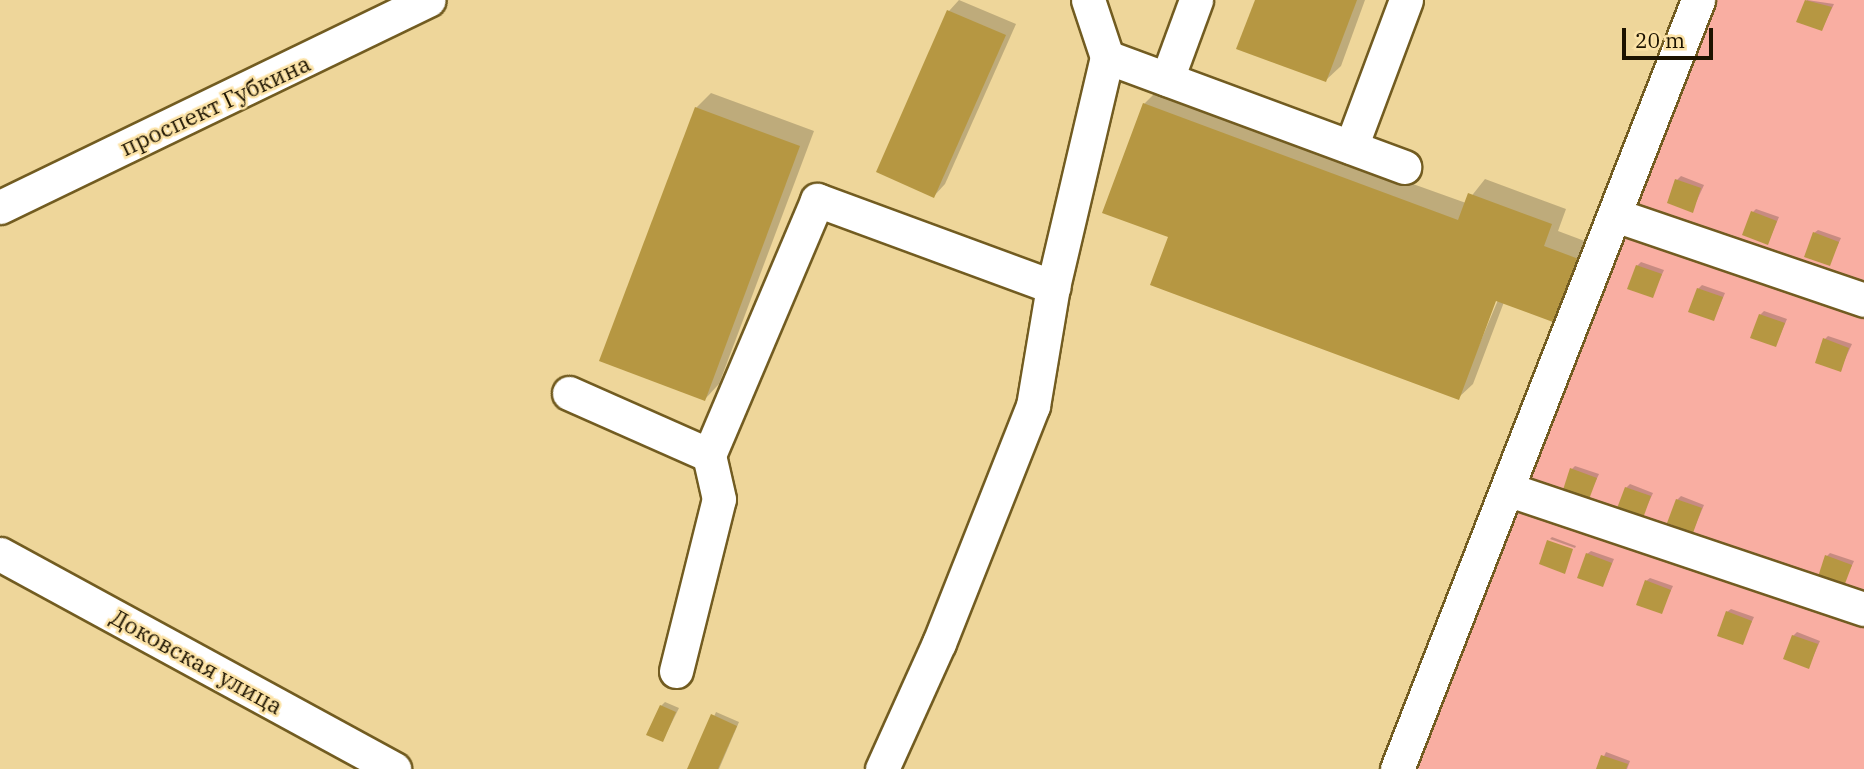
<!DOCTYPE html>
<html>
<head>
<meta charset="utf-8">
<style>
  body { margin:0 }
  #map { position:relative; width:1864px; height:769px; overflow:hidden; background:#eed69a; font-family:"IBM Plex Serif",serif }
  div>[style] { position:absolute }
  .green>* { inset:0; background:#f9aea2 }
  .shadow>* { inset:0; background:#0003 }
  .building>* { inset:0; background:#b69742 }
  .roads { filter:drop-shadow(2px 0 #725c21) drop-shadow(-2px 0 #725c21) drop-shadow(0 2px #725c21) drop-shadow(0 -2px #725c21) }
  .minor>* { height:33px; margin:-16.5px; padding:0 16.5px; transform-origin:16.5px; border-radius:16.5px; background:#fff }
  span { translate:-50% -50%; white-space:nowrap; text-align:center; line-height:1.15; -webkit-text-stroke:5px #fce3a7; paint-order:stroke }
  .street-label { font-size:23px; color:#1c1300 }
  .scale { position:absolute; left:1622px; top:28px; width:91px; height:32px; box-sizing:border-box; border:4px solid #1c1300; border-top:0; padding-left:9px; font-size:21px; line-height:24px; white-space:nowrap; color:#1c1300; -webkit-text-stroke:5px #fce3a7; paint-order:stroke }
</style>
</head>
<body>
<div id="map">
  <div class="green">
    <i style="clip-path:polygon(1694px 0,1864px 0,1864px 769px,1392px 769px)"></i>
  </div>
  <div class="shadow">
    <i style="clip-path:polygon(959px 0,1016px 24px,945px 184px,934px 196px,878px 171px,949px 11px)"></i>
    <i style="clip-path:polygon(1257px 0,1365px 0,1341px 66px,1326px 80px)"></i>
    <i style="clip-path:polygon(1807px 0,1834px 4px,1822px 29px,1799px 21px)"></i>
    <i style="clip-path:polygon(evenodd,1156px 92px,1466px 203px,1485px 179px,1566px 209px,1558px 231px,1598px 246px,1575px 308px,1504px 302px,1473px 384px,1458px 398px,1172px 230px,1144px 104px,1156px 92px,1497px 292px,1501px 293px,1463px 383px,1497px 292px)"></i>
    <i style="clip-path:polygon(711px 93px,814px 131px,719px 384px,705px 399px,696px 108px)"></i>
    <i style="clip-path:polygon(1681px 176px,1704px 185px,1692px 211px,1677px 180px)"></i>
    <i style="clip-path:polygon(1756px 209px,1779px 217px,1768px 243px,1753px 212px)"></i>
    <i style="clip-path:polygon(1818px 230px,1841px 238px,1829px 264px,1814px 233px)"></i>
    <i style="clip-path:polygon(1641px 262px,1664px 270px,1652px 296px,1637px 266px)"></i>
    <i style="clip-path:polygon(1702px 285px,1725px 293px,1714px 319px,1698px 289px)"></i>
    <i style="clip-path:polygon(1764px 311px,1787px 319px,1776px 345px,1760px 315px)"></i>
    <i style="clip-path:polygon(1828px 336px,1852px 344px,1840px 370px,1825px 339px)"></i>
    <i style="clip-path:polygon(1575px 466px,1599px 474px,1587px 500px,1572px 469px)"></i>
    <i style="clip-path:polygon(1630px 484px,1653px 493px,1641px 519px,1626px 488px)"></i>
    <i style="clip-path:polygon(1681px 496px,1704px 505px,1693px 531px,1677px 500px)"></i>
    <i style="clip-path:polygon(1552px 537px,1576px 546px,1575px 548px,1550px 539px)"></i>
    <i style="clip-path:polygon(1591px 551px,1614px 559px,1603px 585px,1587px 554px)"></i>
    <i style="clip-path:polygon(1830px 553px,1854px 561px,1842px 587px,1827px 556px)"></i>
    <i style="clip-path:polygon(1650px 578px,1673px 586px,1661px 612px,1646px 581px)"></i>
    <i style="clip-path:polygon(1731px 609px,1754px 617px,1742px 643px,1727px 612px)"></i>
    <i style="clip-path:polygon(1797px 632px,1820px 641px,1809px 666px,1793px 636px)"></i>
    <i style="clip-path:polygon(665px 702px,679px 708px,663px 740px,661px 706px)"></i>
    <i style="clip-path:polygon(716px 712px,739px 722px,719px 769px,691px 769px)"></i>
    <i style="clip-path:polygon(1606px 752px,1630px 761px,1627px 769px,1598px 769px)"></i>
  </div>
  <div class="building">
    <i style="clip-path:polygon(1255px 0,1357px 0,1326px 82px,1236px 49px)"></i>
    <i style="clip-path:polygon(1805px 0,1832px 7px,1822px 31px,1796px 22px)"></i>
    <i style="clip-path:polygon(947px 10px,1006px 35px,934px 198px,876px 172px)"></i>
    <i style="clip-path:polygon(1143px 103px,1458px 220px,1468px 193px,1552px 224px,1544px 246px,1584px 261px,1561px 325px,1496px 301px,1459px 400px,1150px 285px,1168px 237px,1102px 213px)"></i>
    <i style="clip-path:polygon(695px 107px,800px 146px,705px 401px,599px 361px)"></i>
    <i style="clip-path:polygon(1675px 179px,1701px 188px,1693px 213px,1667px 203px)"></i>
    <i style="clip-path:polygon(1751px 211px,1777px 221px,1768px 245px,1742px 235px)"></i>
    <i style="clip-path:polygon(1813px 232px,1839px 242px,1830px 266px,1804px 257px)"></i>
    <i style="clip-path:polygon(1636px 265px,1662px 274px,1653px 298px,1627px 289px)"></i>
    <i style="clip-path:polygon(1697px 288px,1723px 297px,1714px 321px,1688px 312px)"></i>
    <i style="clip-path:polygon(1759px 314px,1785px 323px,1776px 347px,1750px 338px)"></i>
    <i style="clip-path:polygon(1823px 338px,1849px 348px,1841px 372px,1815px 363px)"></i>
    <i style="clip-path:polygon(1570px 468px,1597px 478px,1588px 502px,1562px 493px)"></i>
    <i style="clip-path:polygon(1625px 487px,1651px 496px,1642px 521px,1616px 511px)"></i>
    <i style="clip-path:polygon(1676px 499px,1702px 508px,1693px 533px,1667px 523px)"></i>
    <i style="clip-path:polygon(1547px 540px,1573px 549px,1565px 574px,1539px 564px)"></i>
    <i style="clip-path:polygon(1586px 553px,1612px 563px,1603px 587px,1577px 578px)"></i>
    <i style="clip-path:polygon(1825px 555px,1852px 565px,1843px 589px,1817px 580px)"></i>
    <i style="clip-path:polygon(1645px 580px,1671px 590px,1662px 614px,1636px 605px)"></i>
    <i style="clip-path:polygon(1726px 611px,1752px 621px,1743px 645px,1717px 636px)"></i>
    <i style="clip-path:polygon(1792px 635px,1818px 644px,1809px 669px,1783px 659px)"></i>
    <i style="clip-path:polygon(660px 705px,676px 712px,663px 742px,646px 735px)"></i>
    <i style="clip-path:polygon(711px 714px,737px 726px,718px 769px,687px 769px)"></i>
    <i style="clip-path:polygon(1601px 755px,1628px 764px,1626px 769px,1596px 769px)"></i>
  </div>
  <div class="roads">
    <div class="minor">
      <i style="left:1107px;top:57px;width:317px;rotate:20.3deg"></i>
      <i style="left:1167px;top:79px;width:84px;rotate:-69.8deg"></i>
      <i style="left:1351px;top:147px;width:157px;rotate:-69.5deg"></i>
      <i style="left:0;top:207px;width:476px;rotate:-25.8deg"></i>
      <i style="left:1615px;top:215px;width:263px;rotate:18.8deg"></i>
      <i style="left:569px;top:393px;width:153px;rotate:23.9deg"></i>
      <i style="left:1510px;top:490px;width:373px;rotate:18.6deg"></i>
      <i style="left:0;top:554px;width:449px;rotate:28.6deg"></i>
      <i style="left:676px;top:671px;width:177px;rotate:-76deg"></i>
      <i style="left:719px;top:499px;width:45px;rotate:-102.8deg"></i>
      <i style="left:709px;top:455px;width:277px;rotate:-67deg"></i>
      <i style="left:817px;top:200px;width:252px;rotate:20.2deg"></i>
      <i style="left:882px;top:769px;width:138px;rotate:-65.7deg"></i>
      <i style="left:939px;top:643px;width:255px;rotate:-68.4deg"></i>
      <i style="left:1033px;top:406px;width:121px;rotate:-80.5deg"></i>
      <i style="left:1053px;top:287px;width:236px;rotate:-76.8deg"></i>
      <i style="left:1107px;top:57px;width:60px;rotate:-108.4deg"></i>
      <i style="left:1397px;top:769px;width:826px;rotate:-68.62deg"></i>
    </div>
  </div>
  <div class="street-label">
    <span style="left:215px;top:105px;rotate:-25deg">проспект Губкина</span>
    <span style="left:197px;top:661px;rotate:29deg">Доковская улица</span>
  </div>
  <div class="scale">20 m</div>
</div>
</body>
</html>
